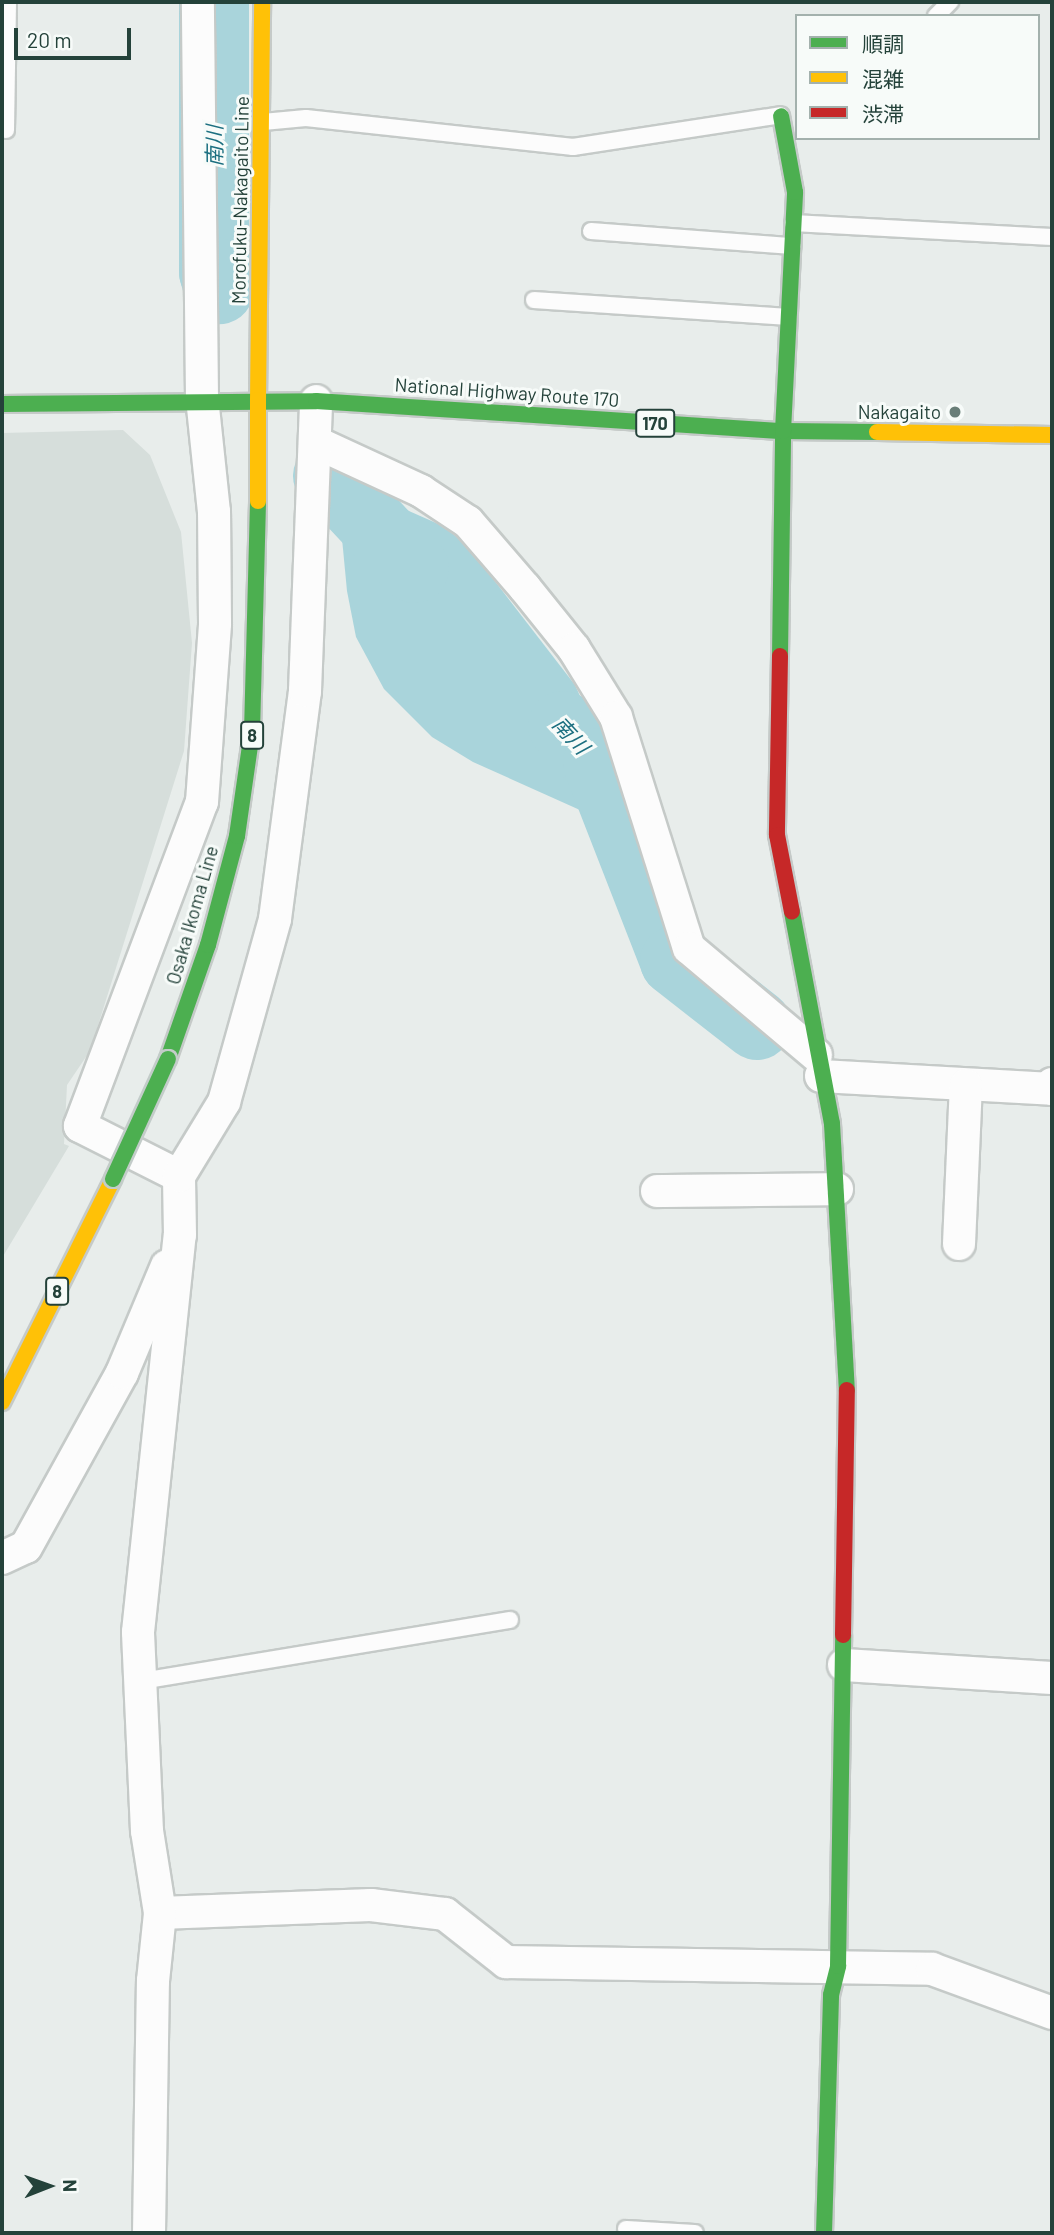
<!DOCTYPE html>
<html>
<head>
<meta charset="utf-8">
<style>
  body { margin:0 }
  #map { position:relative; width:1054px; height:2235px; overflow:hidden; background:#e8edeb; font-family:Barlow,"Noto Sans JP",sans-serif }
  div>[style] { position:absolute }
  .built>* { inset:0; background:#d6dedb }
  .water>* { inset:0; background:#a9d4db }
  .river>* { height:70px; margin:-35px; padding:0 35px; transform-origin:35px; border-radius:35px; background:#a9d4db }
  .roads { filter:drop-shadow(2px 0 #c5cac8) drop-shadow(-2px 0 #c5cac8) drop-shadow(0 2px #c5cac8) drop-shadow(0 -2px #c5cac8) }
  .lane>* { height:16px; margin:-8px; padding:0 8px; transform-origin:8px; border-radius:8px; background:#fcfcfc }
  .street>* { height:32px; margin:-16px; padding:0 16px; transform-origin:16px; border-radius:16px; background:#fcfcfc }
  .fast>* { height:16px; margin:-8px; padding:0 8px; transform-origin:8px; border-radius:8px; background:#4caf50 }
  .slow>* { height:16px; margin:-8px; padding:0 8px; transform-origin:8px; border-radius:8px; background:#ffc107 }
  .jam>* { height:16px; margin:-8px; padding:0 8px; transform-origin:8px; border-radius:8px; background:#c62828 }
  .bridges { filter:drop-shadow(2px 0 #c3ccc9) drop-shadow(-2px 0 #c3ccc9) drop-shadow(0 2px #c3ccc9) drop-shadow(0 -2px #c3ccc9) }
  .fast-bridge>* { height:16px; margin:-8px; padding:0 8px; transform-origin:8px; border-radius:8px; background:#4caf50 }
  .dots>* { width:19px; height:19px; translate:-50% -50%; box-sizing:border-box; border:4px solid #f7fbf9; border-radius:50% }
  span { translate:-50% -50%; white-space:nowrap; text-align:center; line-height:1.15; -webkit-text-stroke:6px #f7fbf9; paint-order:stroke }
  .shield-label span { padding:2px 5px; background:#f7fbf9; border:2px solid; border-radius:5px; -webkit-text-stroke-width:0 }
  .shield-label { font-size:18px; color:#24423a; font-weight:700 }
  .street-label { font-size:19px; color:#24423a }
  .poi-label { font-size:19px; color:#24423a }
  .right { translate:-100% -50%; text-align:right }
  .water-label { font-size:21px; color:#1c6f80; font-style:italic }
  .frame { position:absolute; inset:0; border:4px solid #24423a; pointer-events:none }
  .legend { position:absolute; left:795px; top:14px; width:245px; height:126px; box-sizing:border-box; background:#f7fbf9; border:2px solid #a3b1ad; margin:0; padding:9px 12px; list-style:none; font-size:21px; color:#24423a }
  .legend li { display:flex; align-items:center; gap:14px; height:35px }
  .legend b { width:35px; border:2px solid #a3b1ad }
  .north { position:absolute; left:14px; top:2151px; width:70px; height:70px; -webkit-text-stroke:5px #f7fbf9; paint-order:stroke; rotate:89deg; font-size:19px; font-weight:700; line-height:28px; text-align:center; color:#24423a }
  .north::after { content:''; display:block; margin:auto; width:24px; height:32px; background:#24423a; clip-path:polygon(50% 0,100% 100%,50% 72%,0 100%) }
  .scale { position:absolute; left:14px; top:28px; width:117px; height:32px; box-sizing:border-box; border:4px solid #24423a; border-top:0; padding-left:9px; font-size:21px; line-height:24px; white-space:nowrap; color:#24423a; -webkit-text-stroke:5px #f7fbf9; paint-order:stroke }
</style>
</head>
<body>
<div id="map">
  <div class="built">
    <i style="clip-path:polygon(123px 430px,150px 455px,181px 532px,192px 643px,184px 751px,90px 1051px,67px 1085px,64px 1144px,69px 1146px,2px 1258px,2px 433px)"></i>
  </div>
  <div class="water">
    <i style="clip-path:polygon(359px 489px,443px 526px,467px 545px,575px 685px,625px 795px,600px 819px,473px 762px,432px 737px,384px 689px,356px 637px,347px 591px,339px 507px)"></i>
  </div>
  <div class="river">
    <i style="left:214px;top:2px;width:270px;rotate:90deg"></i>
    <i style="left:214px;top:272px;width:18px;rotate:74deg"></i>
    <i style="left:328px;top:476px;width:126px;rotate:46.9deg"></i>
    <i style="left:563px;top:726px;width:51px;rotate:46.6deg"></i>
    <i style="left:598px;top:763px;width:212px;rotate:68.7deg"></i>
    <i style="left:675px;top:961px;width:104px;rotate:38deg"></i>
  </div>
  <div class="roads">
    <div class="lane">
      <i style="left:936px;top:16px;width:20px;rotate:-45deg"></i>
      <i style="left:263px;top:122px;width:43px;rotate:-5.3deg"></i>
      <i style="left:306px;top:118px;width:269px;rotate:6.2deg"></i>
      <i style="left:573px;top:147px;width:210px;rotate:-8.7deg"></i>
      <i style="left:6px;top:130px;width:128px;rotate:-89.1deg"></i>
      <i style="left:793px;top:223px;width:259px;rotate:3.1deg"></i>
      <i style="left:591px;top:231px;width:202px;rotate:4.3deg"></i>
      <i style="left:534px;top:300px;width:255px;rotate:3.8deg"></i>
      <i style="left:141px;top:1681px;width:374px;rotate:-9.4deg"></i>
      <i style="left:626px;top:2229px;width:69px;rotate:3.3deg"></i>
    </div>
    <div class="street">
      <i style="left:315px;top:442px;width:117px;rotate:24.8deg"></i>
      <i style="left:421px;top:491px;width:56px;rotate:33.4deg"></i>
      <i style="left:468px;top:522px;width:87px;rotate:49.2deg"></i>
      <i style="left:525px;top:588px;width:78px;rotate:51.2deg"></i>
      <i style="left:574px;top:649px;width:80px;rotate:58.3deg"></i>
      <i style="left:616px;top:717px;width:242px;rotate:72.5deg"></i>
      <i style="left:689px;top:948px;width:166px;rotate:40.1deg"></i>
      <i style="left:821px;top:1076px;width:231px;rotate:3.2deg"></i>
      <i style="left:1052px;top:1089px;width:5px;rotate:-90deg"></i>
      <i style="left:179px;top:1176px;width:111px;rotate:-153.2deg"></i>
      <i style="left:80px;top:1126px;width:346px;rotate:-69.4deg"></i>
      <i style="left:202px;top:802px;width:179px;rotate:-85.8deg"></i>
      <i style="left:215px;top:623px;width:111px;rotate:-90.5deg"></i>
      <i style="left:214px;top:512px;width:115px;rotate:-96deg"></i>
      <i style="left:202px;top:398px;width:396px;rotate:-90.6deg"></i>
      <i style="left:657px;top:1191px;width:180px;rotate:-0.6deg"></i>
      <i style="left:959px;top:1244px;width:159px;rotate:-87.5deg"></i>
      <i style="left:2px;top:1558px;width:26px;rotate:-25deg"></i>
      <i style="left:26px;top:1547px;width:199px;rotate:-61.1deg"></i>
      <i style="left:122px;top:1373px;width:116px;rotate:-67.2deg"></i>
      <i style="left:844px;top:1665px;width:208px;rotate:3.6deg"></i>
      <i style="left:160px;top:1913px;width:211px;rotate:-2.2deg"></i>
      <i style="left:371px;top:1905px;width:75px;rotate:6.9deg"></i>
      <i style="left:445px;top:1914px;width:78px;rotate:38.2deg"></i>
      <i style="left:506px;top:1962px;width:426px;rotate:0.9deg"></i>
      <i style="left:932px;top:1969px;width:128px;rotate:20.1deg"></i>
      <i style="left:149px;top:2233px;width:252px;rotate:-89.1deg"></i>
      <i style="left:153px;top:1981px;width:68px;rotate:-84.1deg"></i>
      <i style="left:160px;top:1913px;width:83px;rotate:-99deg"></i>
      <i style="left:147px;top:1831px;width:199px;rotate:-92.6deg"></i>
      <i style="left:138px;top:1632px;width:399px;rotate:-84deg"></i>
      <i style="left:180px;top:1235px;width:59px;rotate:-91deg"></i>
      <i style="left:179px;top:1176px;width:87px;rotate:-58.7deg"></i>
      <i style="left:224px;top:1102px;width:190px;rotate:-74.4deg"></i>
      <i style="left:275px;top:919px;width:230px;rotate:-82.5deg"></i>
      <i style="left:305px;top:691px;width:290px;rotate:-87.8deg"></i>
    </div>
    <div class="fast">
      <i style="left:2px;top:404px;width:314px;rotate:-0.5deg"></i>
      <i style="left:316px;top:401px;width:468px;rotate:3.7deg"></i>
      <i style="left:783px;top:431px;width:94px;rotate:0.6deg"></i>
      <i style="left:780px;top:656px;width:225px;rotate:-89.2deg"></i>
      <i style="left:783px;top:431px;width:239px;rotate:-87.1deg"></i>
      <i style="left:795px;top:192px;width:77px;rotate:-100.4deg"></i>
      <i style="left:792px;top:912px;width:216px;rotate:79.3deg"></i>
      <i style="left:832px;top:1124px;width:266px;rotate:86.8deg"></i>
      <i style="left:168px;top:1059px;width:121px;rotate:-70.7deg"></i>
      <i style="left:208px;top:945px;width:113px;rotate:-75.1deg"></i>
      <i style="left:237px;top:836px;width:105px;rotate:-81.8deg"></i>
      <i style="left:252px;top:732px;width:231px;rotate:-88.5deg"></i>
      <i style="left:824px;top:2233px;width:238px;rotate:-88.3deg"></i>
      <i style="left:831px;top:1995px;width:30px;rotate:-76deg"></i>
      <i style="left:838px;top:1966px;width:331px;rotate:-89.1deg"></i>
    </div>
    <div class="slow">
      <i style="left:258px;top:400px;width:398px;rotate:-89.4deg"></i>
      <i style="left:258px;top:400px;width:101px;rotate:90deg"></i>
      <i style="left:877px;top:432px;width:175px;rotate:1deg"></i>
      <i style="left:2px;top:1402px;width:249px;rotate:-63.5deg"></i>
    </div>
    <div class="jam">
      <i style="left:780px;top:656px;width:179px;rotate:91deg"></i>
      <i style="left:777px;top:835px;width:78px;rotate:79deg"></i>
      <i style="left:843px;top:1635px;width:245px;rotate:-89.1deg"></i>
    </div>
  </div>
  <div class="bridges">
    <div class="fast-bridge">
      <i style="left:113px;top:1179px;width:132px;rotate:-65.4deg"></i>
    </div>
  </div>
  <div class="dots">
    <i style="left:955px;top:412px;background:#697e78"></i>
  </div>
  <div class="shield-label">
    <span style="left:655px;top:423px">170</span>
    <span style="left:252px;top:735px">8</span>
    <span style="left:57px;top:1291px">8</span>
  </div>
  <div class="street-label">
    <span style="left:240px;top:200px;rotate:-89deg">Morofuku-Nakagaito Line</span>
    <span style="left:507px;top:392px;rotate:4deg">National Highway Route 170</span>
    <span style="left:192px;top:915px;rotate:-74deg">Osaka Ikoma Line</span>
  </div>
  <div class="poi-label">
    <span class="right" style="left:941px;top:412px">Nakagaito</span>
  </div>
  <div class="water-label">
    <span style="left:214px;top:146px;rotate:-90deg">南川</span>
    <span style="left:571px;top:735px;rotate:47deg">南川</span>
  </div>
  <div class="frame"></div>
  <ul class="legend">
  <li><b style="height:9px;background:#4caf50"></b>順調</li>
  <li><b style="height:9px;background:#ffc107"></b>混雑</li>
  <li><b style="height:9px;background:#c62828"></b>渋滞</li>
  </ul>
  <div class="north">N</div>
  <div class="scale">20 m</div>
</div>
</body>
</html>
